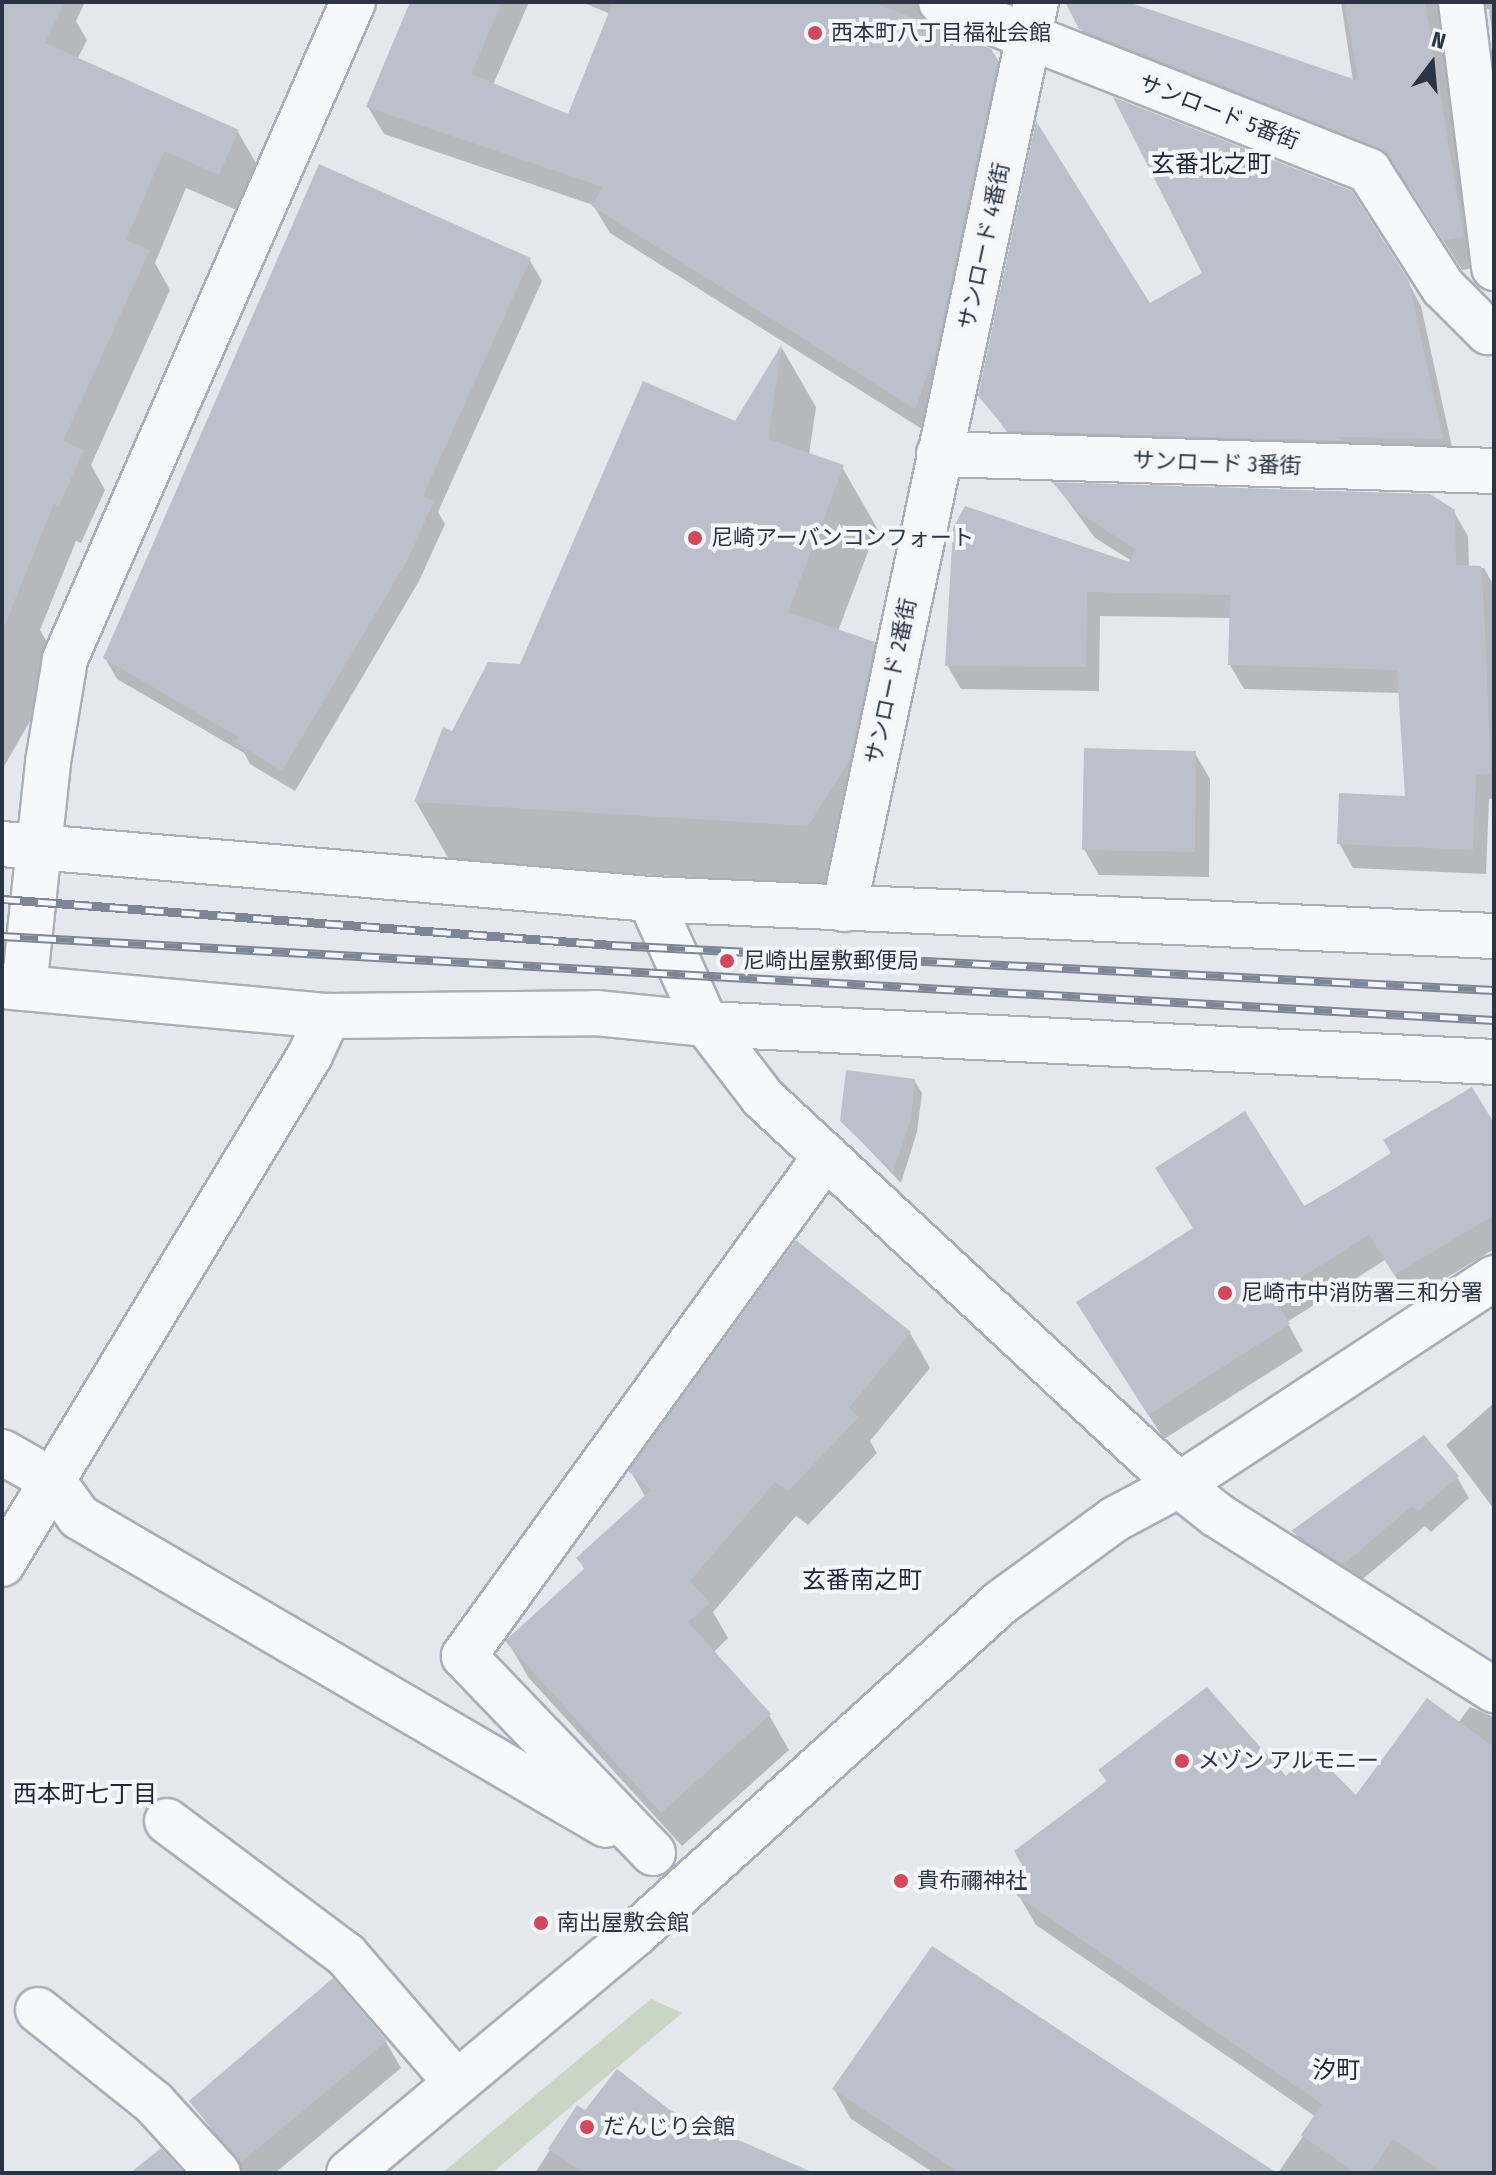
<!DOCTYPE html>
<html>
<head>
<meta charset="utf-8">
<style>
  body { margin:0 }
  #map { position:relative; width:1496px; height:2175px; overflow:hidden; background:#e4e7ec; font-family:"Fira Sans Condensed","Noto Sans JP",sans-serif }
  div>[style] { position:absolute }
  .green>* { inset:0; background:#c9d6c5 }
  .shadow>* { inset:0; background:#0003 }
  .building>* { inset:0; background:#bbc0ca }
  .roads { filter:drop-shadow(2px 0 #a9aeb7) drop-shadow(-2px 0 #a9aeb7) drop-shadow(0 2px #a9aeb7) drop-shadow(0 -2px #a9aeb7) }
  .minor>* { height:44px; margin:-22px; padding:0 22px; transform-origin:22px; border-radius:22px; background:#f7f8fa }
  .rail>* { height:9px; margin-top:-4.5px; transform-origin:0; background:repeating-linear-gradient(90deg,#f4f6f9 0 18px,#7d8696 0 36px); box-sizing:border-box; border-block:2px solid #7d8696 }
  .dots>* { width:22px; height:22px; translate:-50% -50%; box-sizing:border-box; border:4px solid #f4f6f9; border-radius:50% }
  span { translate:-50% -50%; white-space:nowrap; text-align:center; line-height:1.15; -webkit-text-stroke:8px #f4f6f9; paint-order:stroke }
  .poi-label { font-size:22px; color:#2b3445 }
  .left { translate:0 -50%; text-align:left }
  .street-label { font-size:22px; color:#2b3445 }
  .neighbourhood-label { font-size:24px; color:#1d2536 }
  .frame { position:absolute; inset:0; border:4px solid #2b3445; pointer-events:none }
  .north { position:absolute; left:1392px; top:24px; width:80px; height:80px; -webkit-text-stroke:6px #f4f6f9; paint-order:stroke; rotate:16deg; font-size:22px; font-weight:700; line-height:32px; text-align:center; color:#2b3445 }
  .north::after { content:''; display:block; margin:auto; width:28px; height:36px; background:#2b3445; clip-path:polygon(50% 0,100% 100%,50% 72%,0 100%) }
</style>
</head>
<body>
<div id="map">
  <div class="green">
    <i style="clip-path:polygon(651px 1999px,682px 2013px,492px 2173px,442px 2173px)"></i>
  </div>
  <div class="shadow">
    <i style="clip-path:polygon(2px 2px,85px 2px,76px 21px,87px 40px,77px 60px,238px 132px,260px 170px,241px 212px,186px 188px,155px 263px,170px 290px,91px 465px,105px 490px,81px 543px,76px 541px,40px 630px,61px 667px,2px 770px)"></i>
    <i style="clip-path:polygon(435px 2px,529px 2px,493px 85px,569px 116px,610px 14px,582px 2px,1017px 2px,987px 13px,932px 21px,990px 50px,1013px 89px,930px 434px,610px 233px,593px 205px,384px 134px,368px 107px)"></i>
    <i style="clip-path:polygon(1067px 2px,1118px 2px,1353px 81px,1341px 2px,1494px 2px,1494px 49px,1489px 9px,1477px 7px,1481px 267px,1462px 270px,1410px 188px,1398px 178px,1098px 60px)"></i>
    <i style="clip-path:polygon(529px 259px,542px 281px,438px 512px,445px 524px,419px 581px,295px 791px,250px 764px,244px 753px,117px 679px,105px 658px)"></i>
    <i style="clip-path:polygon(1408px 282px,1421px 306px,1455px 461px,1023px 453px,980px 396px,1150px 306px)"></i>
    <i style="clip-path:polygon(782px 348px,816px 407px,809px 455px,842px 467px,877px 528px,838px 631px,874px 644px,909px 705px,844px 886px,451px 863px,416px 802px,453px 734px,522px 666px,736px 423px)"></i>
    <i style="clip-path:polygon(1056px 485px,1454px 512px,1468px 536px,1469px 568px,1484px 568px,1494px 586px,1494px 798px,1489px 799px,1486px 874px,1353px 868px,1339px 843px,1407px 798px,1401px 693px,1244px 689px,1230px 665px,1231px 618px,1100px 616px,1099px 691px,961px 689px,947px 665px,1132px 561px,1095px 538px)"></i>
    <i style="clip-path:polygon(1195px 753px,1210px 779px,1209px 877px,1099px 875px,1084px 849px)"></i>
    <i style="clip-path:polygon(914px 1080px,922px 1093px,917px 1132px,901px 1183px,842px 1121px)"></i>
    <i style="clip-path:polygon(1494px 1127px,1494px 1249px,1410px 1300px,1385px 1260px,1287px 1322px,1303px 1351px,1164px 1439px,1093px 1329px,1394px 1154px)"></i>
    <i style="clip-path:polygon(910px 1333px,930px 1368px,870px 1441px,877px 1453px,808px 1525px,796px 1516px,713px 1612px,728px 1638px,713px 1653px,769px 1715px,789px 1750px,682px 1846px,528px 1677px,508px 1642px,585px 1570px,578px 1558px,646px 1498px,631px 1472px)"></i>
    <i style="clip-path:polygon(1494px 1403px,1494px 1509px,1446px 1445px)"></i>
    <i style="clip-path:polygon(1457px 1477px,1469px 1498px,1431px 1532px,1425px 1526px,1356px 1585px,1306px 1552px,1294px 1531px)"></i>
    <i style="clip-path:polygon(1470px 1707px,1494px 1717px,1494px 2173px,1278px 2173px,1316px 2117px,1036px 1925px,1019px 1896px,1108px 1783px,1101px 1771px,1286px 1779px,1356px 1798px,1458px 1723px)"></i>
    <i style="clip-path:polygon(386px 2042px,401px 2068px,275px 2173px,244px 2173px,191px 2101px)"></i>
    <i style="clip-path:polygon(834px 2089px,1273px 2173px,934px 2173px,851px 2119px)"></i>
    <i style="clip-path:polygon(577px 2108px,586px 2113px,669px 2111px,809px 2173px,535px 2173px)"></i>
  </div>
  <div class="building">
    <i style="clip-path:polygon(2px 2px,65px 2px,45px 43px,239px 130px,219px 175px,164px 151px,126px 240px,150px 250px,63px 441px,84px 450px,59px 506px,54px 503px,4px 627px)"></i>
    <i style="clip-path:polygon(410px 2px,502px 2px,471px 74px,568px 114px,613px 2px,873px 2px,991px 49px,998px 60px,937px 348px,915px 409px,592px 206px,603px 187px,366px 107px)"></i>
    <i style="clip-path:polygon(1065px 2px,1128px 2px,1359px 81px,1344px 2px,1425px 2px,1464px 237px,1443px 240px,1390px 158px,1378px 148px,1079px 29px)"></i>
    <i style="clip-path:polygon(1113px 97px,1352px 191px,1409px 281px,1443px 439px,1338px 437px,1345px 441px,1008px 431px,978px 396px,1036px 121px,1150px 303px,1202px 273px)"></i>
    <i style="clip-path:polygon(319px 164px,531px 258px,423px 496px,434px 501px,408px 559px,282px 771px,235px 742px,238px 737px,103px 658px)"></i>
    <i style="clip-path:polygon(782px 344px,768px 439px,844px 465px,788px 612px,875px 642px,850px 760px,808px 826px,414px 802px,443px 727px,452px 731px,488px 662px,520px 664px,643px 381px,735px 421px)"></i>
    <i style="clip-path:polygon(1052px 482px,1430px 494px,1455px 510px,1456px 565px,1481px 566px,1484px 607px,1491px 774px,1476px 775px,1473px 850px,1337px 844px,1339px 793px,1405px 796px,1397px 670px,1228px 665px,1230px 595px,1087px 592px,1086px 667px,945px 666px,953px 528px,965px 506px,1129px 562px,1135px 549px,1079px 513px)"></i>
    <i style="clip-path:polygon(1084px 748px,1196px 751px,1195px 852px,1082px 850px)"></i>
    <i style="clip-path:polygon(846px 1070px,915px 1079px,911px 1119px,893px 1172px,840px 1121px)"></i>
    <i style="clip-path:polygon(1472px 1087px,1494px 1123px,1494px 1215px,1394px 1275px,1369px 1235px,1272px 1296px,1290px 1324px,1148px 1415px,1076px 1302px,1193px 1228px,1155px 1168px,1245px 1111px,1305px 1207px,1391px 1153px,1383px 1140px)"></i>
    <i style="clip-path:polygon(796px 1240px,911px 1332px,849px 1408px,859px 1417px,788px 1491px,775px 1482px,690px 1581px,710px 1603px,688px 1622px,771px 1714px,661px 1813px,505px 1641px,585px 1568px,576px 1558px,651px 1490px,628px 1471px)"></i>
    <i style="clip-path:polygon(1424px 1435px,1459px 1476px,1418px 1511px,1412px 1506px,1343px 1565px,1291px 1531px)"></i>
    <i style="clip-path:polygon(1207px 1687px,1286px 1776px,1312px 1751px,1356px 1795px,1427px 1698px,1494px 1747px,1494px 2173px,1445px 2173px,1393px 2139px,1370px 2173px,1356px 2173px,1301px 2135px,1322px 2104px,1016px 1895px,1029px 1877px,1014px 1851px,1107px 1781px,1098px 1770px)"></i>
    <i style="clip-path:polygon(932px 1946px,1277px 2173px,960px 2173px,832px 2089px)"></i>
    <i style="clip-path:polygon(333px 1978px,387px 2041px,240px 2163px,189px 2101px)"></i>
    <i style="clip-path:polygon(617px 2069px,670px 2110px,814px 2173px,584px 2173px,548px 2149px,577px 2105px,585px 2110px)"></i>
    <i style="clip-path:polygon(161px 2148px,184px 2173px,130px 2173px)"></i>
  </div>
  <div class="roads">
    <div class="minor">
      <i style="left:941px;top:2px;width:460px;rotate:21.5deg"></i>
      <i style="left:1369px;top:171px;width:138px;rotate:57.5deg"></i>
      <i style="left:1443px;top:287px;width:64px;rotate:45deg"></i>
      <i style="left:1488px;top:332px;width:6px;rotate:-18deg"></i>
      <i style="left:1461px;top:2px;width:268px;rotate:82.9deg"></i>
      <i style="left:939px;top:454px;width:555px;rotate:1.75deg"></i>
      <i style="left:2px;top:844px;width:650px;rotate:4.85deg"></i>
      <i style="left:650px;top:899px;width:845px;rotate:2.51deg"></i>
      <i style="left:650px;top:899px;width:137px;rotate:65.9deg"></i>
      <i style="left:706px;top:1024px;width:93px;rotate:52.4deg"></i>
      <i style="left:763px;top:1098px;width:568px;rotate:42.93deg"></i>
      <i style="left:1179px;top:1485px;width:48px;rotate:38.3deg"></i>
      <i style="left:1217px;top:1515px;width:328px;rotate:32.3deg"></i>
      <i style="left:844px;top:909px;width:927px;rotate:-78.05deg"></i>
      <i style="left:2px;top:986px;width:327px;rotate:5.3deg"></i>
      <i style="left:328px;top:1016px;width:268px;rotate:-0.6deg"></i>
      <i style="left:596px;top:1013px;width:111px;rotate:5.7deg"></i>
      <i style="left:706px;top:1024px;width:789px;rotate:2.76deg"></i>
      <i style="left:24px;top:988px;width:227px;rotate:-83.9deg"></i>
      <i style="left:48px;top:762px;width:104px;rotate:-80.6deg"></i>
      <i style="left:65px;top:659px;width:717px;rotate:-66.33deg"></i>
      <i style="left:2px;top:1452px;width:59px;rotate:29.6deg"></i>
      <i style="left:53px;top:1481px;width:44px;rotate:54.2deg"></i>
      <i style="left:79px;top:1517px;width:610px;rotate:30.3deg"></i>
      <i style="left:2px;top:1564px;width:595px;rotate:-58.82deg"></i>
      <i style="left:310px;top:1055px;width:43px;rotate:-65.2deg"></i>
      <i style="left:167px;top:1821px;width:224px;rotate:36.8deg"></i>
      <i style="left:346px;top:1955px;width:169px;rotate:49.1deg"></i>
      <i style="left:653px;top:1853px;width:273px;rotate:-133.8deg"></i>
      <i style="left:464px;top:1656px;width:617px;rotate:-54.1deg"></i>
      <i style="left:38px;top:2010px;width:149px;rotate:38.7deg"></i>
      <i style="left:154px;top:2103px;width:95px;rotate:47.6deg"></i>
      <i style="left:349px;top:2173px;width:371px;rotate:-39.9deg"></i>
      <i style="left:634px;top:1935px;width:494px;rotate:-42.2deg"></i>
      <i style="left:1000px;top:1603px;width:142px;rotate:-36.1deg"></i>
      <i style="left:1115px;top:1519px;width:72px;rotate:-28deg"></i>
      <i style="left:1179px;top:1485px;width:377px;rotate:-33.3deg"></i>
    </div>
  </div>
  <div class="rail">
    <i style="left:2px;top:899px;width:613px;rotate:4.31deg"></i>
    <i style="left:613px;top:945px;width:882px;rotate:2.92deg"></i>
    <i style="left:2px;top:936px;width:1494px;rotate:3.22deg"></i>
  </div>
  <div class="dots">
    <i style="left:815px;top:33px;background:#d1495b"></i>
    <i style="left:695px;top:538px;background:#d1495b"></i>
    <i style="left:727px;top:961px;background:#d1495b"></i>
    <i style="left:1225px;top:1293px;background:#d1495b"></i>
    <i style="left:1182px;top:1761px;background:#d1495b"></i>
    <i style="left:901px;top:1881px;background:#d1495b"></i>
    <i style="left:541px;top:1923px;background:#d1495b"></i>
    <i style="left:587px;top:2127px;background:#d1495b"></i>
  </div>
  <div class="poi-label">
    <span class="left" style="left:831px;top:33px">西本町八丁目福祉会館</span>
    <span class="left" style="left:711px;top:538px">尼崎アーバンコンフォート</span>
    <span class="left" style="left:743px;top:961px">尼崎出屋敷郵便局</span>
    <span class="left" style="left:1241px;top:1293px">尼崎市中消防署三和分署</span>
    <span class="left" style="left:1198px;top:1761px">メゾン アルモニー</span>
    <span class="left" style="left:917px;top:1881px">貴布禰神社</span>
    <span class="left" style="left:557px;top:1923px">南出屋敷会館</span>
    <span class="left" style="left:603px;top:2127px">だんじり会館</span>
  </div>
  <div class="street-label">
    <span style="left:1219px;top:112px;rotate:21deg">サンロード 5番街</span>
    <span style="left:984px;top:246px;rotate:-78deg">サンロード 4番街</span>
    <span style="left:1217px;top:463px;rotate:2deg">サンロード 3番街</span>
    <span style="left:891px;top:681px;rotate:-78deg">サンロード 2番街</span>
  </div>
  <div class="neighbourhood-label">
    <span style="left:1211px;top:165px">玄番北之町</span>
    <span style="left:862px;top:1581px">玄番南之町</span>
    <span style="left:85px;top:1795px">西本町七丁目</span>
    <span style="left:1336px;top:2071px">汐町</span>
  </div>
  <div class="frame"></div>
  <div class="north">N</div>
</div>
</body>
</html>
